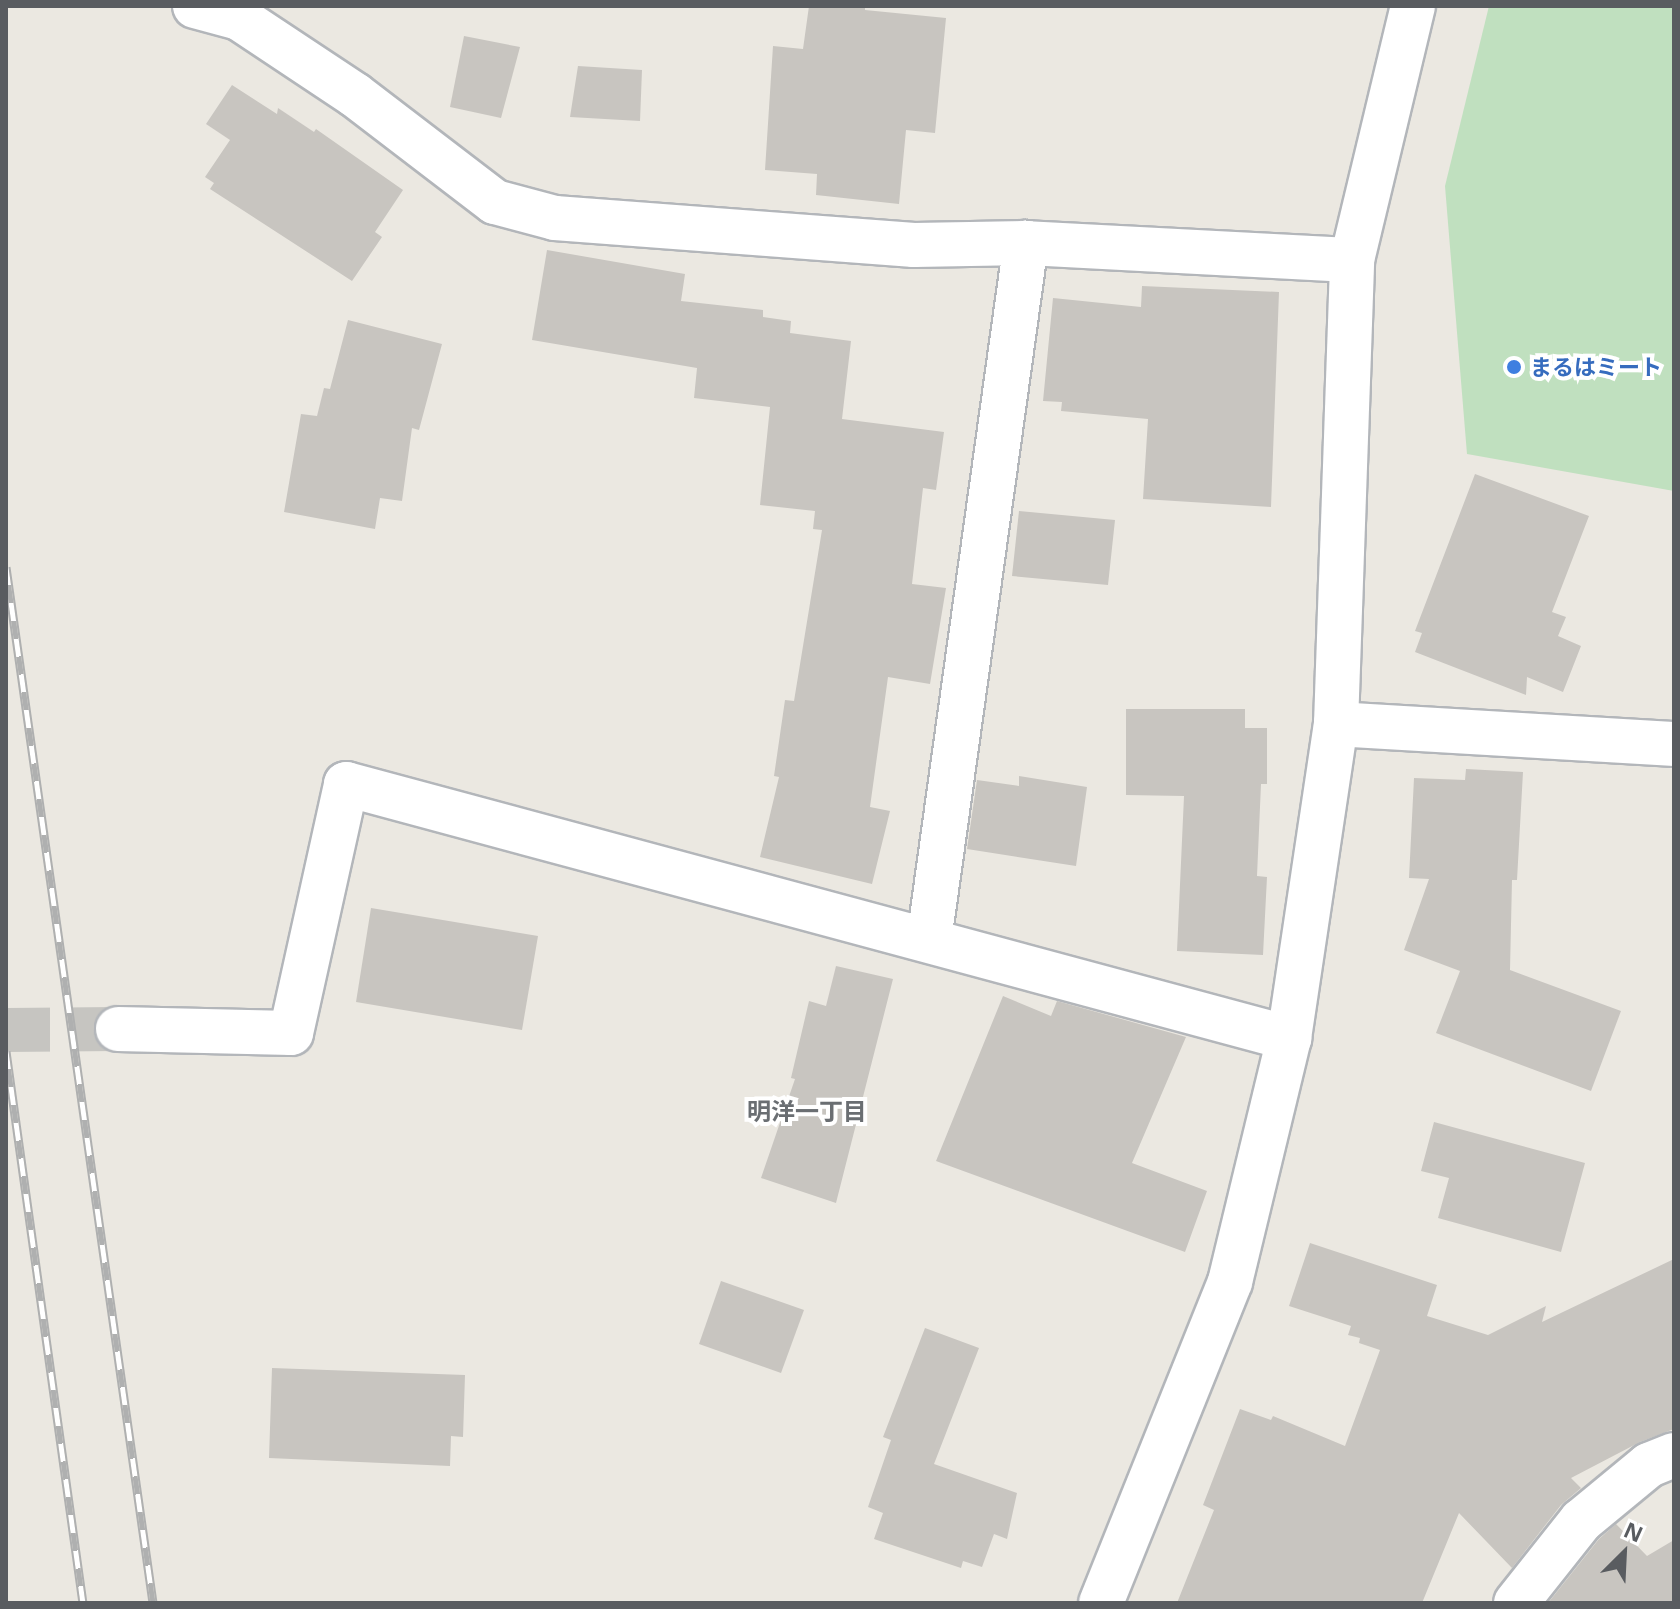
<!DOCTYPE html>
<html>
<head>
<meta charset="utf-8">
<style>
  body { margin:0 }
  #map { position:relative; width:1680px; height:1609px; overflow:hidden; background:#ebe8e1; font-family:"Open Sans","Noto Sans JP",sans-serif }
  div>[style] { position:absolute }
  .green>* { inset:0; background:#c0e0bf }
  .building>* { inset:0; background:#c8c5c0 }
  .minor-tunnel>* { height:44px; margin-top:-22px; transform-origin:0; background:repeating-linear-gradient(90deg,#c6c5c1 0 44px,transparent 0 66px) }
  .roads { filter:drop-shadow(2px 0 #b3b6ba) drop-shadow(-2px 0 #b3b6ba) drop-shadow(0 2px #b3b6ba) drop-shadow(0 -2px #b3b6ba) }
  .minor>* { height:44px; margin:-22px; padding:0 22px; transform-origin:22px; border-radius:22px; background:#fff }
  .tertiary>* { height:44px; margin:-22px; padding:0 22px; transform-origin:22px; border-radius:22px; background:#fff }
  .rail>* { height:9px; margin-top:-4.5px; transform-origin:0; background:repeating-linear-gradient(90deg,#fff 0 18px,#afb0b0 0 36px); box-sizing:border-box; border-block:2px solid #afb0b0 }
  .dots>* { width:22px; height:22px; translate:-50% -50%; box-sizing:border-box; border:4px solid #fff; border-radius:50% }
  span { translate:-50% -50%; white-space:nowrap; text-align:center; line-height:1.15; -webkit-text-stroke:8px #fff; paint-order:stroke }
  .shop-label { font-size:22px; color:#366cbe; font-weight:700 }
  .left { translate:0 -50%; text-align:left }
  .neighbourhood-label { font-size:24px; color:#6a6e72; font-weight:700 }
  .frame { position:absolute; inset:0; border:8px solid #595c60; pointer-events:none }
  .north { position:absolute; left:1584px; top:1513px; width:80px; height:80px; -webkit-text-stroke:6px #fff; paint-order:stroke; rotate:24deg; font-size:22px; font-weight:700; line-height:32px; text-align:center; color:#595c60 }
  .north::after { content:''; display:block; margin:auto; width:28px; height:36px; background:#595c60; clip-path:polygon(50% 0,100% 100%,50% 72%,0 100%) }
</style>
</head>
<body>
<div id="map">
  <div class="green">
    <i style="clip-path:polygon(1489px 6px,1674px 6px,1674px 491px,1467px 454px,1445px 186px)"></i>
  </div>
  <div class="building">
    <i style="clip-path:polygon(809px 6px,865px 6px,865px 10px,946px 18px,935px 133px,906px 130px,899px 204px,816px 195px,817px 174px,765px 170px,773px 46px,803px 49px)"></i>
    <i style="clip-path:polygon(464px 36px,520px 47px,501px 118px,450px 107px)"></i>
    <i style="clip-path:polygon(578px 66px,642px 70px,640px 121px,570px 117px)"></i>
    <i style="clip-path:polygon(232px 85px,277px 114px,278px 108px,314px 132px,316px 129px,403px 190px,375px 232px,382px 237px,352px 281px,210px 189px,214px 183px,205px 177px,230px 140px,206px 124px)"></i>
    <i style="clip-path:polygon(547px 250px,685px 274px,681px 301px,763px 310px,763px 317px,791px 321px,790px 333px,851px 341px,842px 419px,944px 432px,936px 490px,923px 488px,912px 584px,946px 588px,930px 684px,888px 677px,870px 807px,890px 811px,872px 884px,760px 857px,779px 777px,774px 776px,785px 700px,794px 701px,822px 530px,813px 529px,815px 511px,760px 505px,770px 407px,694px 398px,697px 368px,532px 340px)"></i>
    <i style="clip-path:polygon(1142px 286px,1279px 292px,1271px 507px,1143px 499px,1148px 419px,1061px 411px,1062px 402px,1043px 401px,1053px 298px,1141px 307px)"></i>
    <i style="clip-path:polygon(348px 320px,442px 344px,419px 430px,412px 428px,402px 501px,380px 498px,375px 529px,284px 512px,301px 414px,317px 416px,324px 388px,330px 389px)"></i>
    <i style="clip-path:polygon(1475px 474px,1589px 516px,1552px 612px,1566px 617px,1558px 636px,1581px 646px,1563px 692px,1527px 677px,1526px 695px,1415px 652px,1422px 633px,1415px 631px)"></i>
    <i style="clip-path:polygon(1019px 511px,1115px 520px,1108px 585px,1012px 576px)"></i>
    <i style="clip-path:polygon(1126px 709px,1245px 709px,1245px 728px,1267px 728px,1267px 784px,1261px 784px,1257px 876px,1267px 877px,1263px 955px,1177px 951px,1184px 796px,1126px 795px)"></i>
    <i style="clip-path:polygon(1466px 769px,1523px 772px,1517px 880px,1512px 880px,1510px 970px,1621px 1011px,1591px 1091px,1436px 1033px,1460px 971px,1404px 950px,1429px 879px,1409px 878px,1414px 778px,1465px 780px)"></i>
    <i style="clip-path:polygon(1019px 776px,1087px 787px,1076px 866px,967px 849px,977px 780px,1019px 786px)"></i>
    <i style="clip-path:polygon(371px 908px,538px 936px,522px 1030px,356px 1002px)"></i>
    <i style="clip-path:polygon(836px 966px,893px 979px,836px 1203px,761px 1178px,795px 1079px,791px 1078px,809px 1001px,826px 1006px)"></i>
    <i style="clip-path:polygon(1003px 996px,1051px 1016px,1057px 1001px,1186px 1037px,1132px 1163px,1207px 1191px,1185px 1252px,936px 1161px)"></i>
    <i style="clip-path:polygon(1434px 1122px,1585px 1163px,1561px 1252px,1438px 1218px,1449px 1178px,1421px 1171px)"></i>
    <i style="clip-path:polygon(1310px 1243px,1437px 1285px,1427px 1316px,1488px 1335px,1546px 1306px,1542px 1322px,1674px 1259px,1674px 1429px,1640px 1442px,1571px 1478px,1581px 1488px,1561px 1505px,1512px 1568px,1459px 1513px,1422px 1603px,1177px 1603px,1214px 1510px,1203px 1505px,1240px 1409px,1271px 1420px,1273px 1416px,1345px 1446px,1380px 1350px,1359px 1343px,1360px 1338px,1348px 1335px,1351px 1326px,1289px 1306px)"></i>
    <i style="clip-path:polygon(721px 1281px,804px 1310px,781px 1373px,699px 1344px)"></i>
    <i style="clip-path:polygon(925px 1328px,979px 1348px,934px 1464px,1017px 1493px,1007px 1539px,994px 1534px,982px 1567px,963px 1561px,961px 1568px,874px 1539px,883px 1513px,868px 1507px,891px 1440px,883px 1437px)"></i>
    <i style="clip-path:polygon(272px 1368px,465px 1375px,463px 1437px,451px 1436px,450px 1466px,269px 1458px)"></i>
    <i style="clip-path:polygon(1616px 1524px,1647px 1556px,1674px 1540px,1674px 1603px,1548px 1603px,1599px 1539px)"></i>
  </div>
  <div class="minor-tunnel">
    <i style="left:6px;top:1030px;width:112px;rotate:-0.5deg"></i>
  </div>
  <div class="roads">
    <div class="minor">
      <i style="left:195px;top:6px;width:46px;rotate:15.3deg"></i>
      <i style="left:239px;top:18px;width:139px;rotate:33.6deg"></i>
      <i style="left:355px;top:95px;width:176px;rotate:37.4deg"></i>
      <i style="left:495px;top:202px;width:62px;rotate:14.9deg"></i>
      <i style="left:555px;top:218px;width:360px;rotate:4.3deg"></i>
      <i style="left:914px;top:245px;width:112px;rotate:-1deg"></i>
      <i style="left:1026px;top:243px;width:326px;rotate:3deg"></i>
      <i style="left:1336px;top:724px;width:339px;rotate:3.4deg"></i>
      <i style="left:929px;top:940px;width:704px;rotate:-82.08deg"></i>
      <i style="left:118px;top:1029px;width:173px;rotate:1.3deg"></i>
      <i style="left:291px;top:1033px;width:255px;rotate:-77.5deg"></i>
      <i style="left:346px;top:784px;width:977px;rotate:15.08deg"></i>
      <i style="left:1516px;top:1603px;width:105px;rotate:-51.6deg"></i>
      <i style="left:1581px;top:1521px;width:88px;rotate:-39.5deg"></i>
      <i style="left:1649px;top:1465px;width:27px;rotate:-22deg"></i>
    </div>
    <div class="tertiary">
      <i style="left:1101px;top:1603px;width:346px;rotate:-68.1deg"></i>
      <i style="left:1230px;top:1282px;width:251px;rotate:-76.4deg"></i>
      <i style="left:1289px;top:1038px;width:317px;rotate:-81.5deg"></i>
      <i style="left:1336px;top:724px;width:464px;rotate:-88deg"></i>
      <i style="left:1352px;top:260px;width:261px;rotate:-76.5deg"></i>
    </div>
  </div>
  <div class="rail">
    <i style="left:6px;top:567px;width:1046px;rotate:81.92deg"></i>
    <i style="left:6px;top:1051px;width:557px;rotate:82.06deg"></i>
  </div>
  <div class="dots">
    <i style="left:1514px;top:367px;background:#3f7fe0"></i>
  </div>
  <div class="shop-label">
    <span class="left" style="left:1530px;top:367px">まるはミート</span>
  </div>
  <div class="neighbourhood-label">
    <span style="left:807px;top:1111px">明洋一丁目</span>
  </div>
  <div class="frame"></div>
  <div class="north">N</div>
</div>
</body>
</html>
